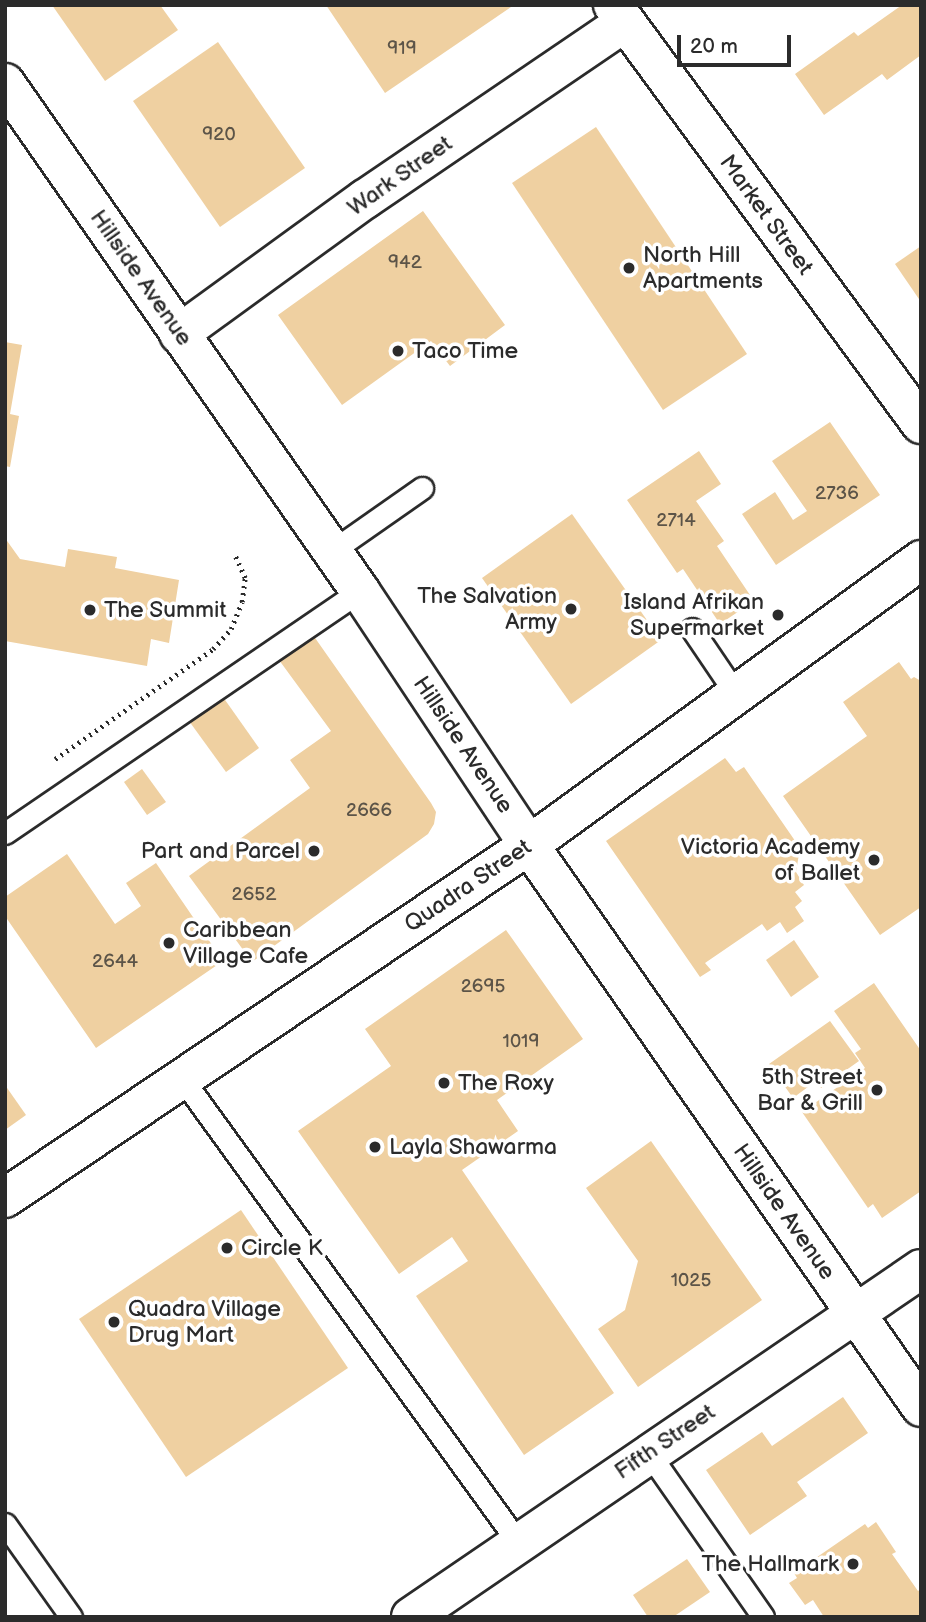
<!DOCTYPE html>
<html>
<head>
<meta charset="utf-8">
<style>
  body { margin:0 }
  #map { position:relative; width:926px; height:1622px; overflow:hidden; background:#fff; font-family:"Balsamiq Sans",sans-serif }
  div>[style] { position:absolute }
  .building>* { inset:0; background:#efd0a1 }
  .path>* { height:4.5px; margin-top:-2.25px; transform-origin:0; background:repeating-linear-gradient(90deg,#2b2b2b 0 2px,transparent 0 7px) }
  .roads { filter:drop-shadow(2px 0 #2b2b2b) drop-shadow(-2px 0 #2b2b2b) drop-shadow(0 2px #2b2b2b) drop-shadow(0 -2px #2b2b2b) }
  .service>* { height:21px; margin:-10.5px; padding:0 10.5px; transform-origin:10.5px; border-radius:10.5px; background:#fff }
  .minor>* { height:38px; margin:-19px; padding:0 19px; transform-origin:19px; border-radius:19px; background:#fff }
  .secondary>* { height:38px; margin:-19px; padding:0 19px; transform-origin:19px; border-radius:19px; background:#fff }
  .dots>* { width:19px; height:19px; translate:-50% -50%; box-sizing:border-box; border:4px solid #fff; border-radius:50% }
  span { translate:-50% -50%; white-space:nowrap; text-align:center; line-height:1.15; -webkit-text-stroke:7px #fff; paint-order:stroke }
  .number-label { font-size:19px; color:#5c5448 }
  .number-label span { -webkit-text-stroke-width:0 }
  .street-label { font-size:23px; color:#2b2b2b }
  .poi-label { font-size:23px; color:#2b2b2b }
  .left { translate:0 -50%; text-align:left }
  .right { translate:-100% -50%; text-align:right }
  .frame { position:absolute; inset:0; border:7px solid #2b2b2b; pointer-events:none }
  .scale { position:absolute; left:677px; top:35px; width:114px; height:32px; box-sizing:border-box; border:4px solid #2b2b2b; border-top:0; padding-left:9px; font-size:21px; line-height:24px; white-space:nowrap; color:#2b2b2b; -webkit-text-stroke:5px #fff; paint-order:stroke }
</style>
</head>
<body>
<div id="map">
  <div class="building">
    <i style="clip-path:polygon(52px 5px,160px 5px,178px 30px,105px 81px)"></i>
    <i style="clip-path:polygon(326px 5px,514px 5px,385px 93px)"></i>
    <i style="clip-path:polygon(902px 5px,921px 5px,921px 55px,887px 80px,882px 74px,824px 115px,795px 74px,854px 32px,858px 36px)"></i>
    <i style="clip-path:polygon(218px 42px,305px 168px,220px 227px,133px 101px)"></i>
    <i style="clip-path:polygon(596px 127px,747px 354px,663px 410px,512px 183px)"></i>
    <i style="clip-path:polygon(423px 211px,505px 325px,450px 366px,431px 341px,342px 405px,278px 315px)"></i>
    <i style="clip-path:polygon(921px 246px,921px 302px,895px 264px)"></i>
    <i style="clip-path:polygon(5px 342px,22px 345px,10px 414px,19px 416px,10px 467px,5px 466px)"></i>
    <i style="clip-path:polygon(830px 422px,880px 495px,776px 565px,742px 514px,775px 492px,793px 520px,807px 511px,772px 461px)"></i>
    <i style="clip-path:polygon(699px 451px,721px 484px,696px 501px,724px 541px,717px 546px,754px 601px,720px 624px,683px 569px,677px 573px,627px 500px)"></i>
    <i style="clip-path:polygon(572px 514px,661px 640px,571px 704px,482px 578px)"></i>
    <i style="clip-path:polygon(5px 538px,20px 559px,65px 567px,68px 549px,117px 557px,115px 568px,179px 580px,169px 643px,151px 639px,147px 666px,5px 641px)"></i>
    <i style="clip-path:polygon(313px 635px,431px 803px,436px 812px,434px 824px,428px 834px,252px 962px,189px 876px,310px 788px,290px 760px,331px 731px,279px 660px)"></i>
    <i style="clip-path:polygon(899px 662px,911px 679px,914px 677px,921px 681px,921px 907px,880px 935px,783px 796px,867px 736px,843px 702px)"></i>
    <i style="clip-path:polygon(223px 697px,259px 748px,226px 772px,189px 721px)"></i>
    <i style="clip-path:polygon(725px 758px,736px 772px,744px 767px,800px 848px,796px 872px,804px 885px,795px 892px,802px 901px,795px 907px,804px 921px,787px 933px,780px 922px,767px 931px,762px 924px,705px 963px,711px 970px,700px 977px,606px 841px)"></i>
    <i style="clip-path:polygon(142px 769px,166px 802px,147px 815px,124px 782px)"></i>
    <i style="clip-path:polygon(67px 854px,115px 924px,141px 906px,126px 883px,156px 863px,223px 961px,96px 1048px,5px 916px,5px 897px)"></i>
    <i style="clip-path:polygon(506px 930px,583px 1039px,497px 1100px,518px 1131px,462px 1170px,614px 1393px,524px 1455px,416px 1296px,468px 1261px,452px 1237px,399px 1274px,298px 1131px,391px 1066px,365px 1029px)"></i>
    <i style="clip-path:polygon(794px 940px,819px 977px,791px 997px,766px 960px)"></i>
    <i style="clip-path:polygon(874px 983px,921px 1051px,921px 1191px,882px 1218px,873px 1204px,868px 1208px,802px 1112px,865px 1068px,855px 1053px,861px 1049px,834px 1011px)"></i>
    <i style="clip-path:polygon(830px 1021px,859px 1061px,821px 1088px,816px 1081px,793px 1098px,769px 1064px)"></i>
    <i style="clip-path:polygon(5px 1085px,26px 1115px,5px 1130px)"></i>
    <i style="clip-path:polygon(651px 1141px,762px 1300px,638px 1387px,598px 1329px,625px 1310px,638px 1261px,586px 1188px)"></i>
    <i style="clip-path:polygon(241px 1210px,348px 1368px,186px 1477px,79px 1319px)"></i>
    <i style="clip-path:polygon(843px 1397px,868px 1433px,797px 1482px,807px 1496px,750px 1535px,706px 1470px,762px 1432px,772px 1446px)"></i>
    <i style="clip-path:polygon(876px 1522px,896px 1552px,892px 1554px,918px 1591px,921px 1589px,921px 1617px,824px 1617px,813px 1600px,805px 1605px,789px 1583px,797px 1578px,794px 1573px,865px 1524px,868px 1528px)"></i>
    <i style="clip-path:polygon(687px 1559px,710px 1592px,673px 1617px,648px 1617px,633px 1595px)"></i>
  </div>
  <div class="path">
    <i style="left:55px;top:759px;width:193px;rotate:-34.8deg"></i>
    <i style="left:213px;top:649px;width:27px;rotate:-48deg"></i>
    <i style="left:231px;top:629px;width:29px;rotate:-68deg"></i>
    <i style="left:242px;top:602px;width:24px;rotate:-83deg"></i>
    <i style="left:245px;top:578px;width:24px;rotate:-114deg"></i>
  </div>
  <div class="roads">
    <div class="service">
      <i style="left:332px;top:551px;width:110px;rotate:-35deg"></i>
      <i style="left:692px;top:629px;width:78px;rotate:55.9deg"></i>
      <i style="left:5px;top:833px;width:430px;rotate:-34.3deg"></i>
      <i style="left:181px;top:1077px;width:574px;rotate:54.07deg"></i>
      <i style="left:648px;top:1452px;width:201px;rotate:55.1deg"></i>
      <i style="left:5px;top:1524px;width:114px;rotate:54.6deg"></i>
    </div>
    <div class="minor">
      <i style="left:613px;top:5px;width:520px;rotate:53.68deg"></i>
      <i style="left:179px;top:334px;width:230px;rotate:-36deg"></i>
      <i style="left:365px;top:199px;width:313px;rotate:-34.2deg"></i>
      <i style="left:411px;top:1617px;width:617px;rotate:-34.31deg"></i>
    </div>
    <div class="secondary">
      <i style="left:5px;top:83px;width:620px;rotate:55.05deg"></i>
      <i style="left:360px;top:591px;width:305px;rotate:56.4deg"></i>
      <i style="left:529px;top:845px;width:685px;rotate:55.1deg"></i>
      <i style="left:5px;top:1198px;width:632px;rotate:-33.97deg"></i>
      <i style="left:529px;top:845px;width:485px;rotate:-36deg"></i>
    </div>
  </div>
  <div class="dots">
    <i style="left:629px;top:268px;background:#2b2b2b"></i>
    <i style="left:398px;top:351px;background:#2b2b2b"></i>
    <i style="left:571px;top:609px;background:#2b2b2b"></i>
    <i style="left:90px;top:610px;background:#2b2b2b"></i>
    <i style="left:778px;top:615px;background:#2b2b2b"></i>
    <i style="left:314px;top:851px;background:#2b2b2b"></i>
    <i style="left:874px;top:860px;background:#2b2b2b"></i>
    <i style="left:169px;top:943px;background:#2b2b2b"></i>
    <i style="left:444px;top:1083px;background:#2b2b2b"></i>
    <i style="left:877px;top:1090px;background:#2b2b2b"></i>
    <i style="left:375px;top:1147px;background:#2b2b2b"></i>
    <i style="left:227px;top:1248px;background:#2b2b2b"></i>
    <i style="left:114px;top:1322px;background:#2b2b2b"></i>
    <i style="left:853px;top:1564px;background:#2b2b2b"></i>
  </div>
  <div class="number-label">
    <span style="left:402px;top:49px">919</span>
    <span style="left:219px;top:135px">920</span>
    <span style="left:405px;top:263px">942</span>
    <span style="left:837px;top:494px">2736</span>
    <span style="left:676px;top:521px">2714</span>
    <span style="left:369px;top:811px">2666</span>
    <span style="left:254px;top:895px">2652</span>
    <span style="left:115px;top:962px">2644</span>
    <span style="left:483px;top:987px">2695</span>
    <span style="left:521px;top:1042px">1019</span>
    <span style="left:691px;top:1281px">1025</span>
  </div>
  <div class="street-label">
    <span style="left:400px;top:176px;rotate:-35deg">Wark Street</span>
    <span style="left:766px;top:215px;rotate:54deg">Market Street</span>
    <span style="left:141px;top:278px;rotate:55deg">Hillside Avenue</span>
    <span style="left:463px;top:745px;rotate:56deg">Hillside Avenue</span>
    <span style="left:468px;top:886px;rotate:-34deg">Quadra Street</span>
    <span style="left:784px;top:1212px;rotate:55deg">Hillside Avenue</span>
    <span style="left:665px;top:1442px;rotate:-34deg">Fifth Street</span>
  </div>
  <div class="poi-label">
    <span class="left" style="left:643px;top:268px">North Hill<br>Apartments</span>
    <span class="left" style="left:412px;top:351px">Taco Time</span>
    <span class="right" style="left:557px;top:609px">The Salvation<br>Army</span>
    <span class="right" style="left:764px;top:615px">Island Afrikan<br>Supermarket</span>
    <span class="left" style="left:104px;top:610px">The Summit</span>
    <span class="right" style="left:860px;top:860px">Victoria Academy<br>of Ballet</span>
    <span class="right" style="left:300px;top:851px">Part and Parcel</span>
    <span class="left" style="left:183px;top:943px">Caribbean<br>Village Cafe</span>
    <span class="right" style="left:863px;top:1090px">5th Street<br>Bar &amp; Grill</span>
    <span class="left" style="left:458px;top:1083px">The Roxy</span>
    <span class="left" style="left:389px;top:1147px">Layla Shawarma</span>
    <span class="left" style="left:241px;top:1248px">Circle K</span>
    <span class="left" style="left:128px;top:1322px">Quadra Village<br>Drug Mart</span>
    <span class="right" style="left:839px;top:1564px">The Hallmark</span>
  </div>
  <div class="frame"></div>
  <div class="scale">20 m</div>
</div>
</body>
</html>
